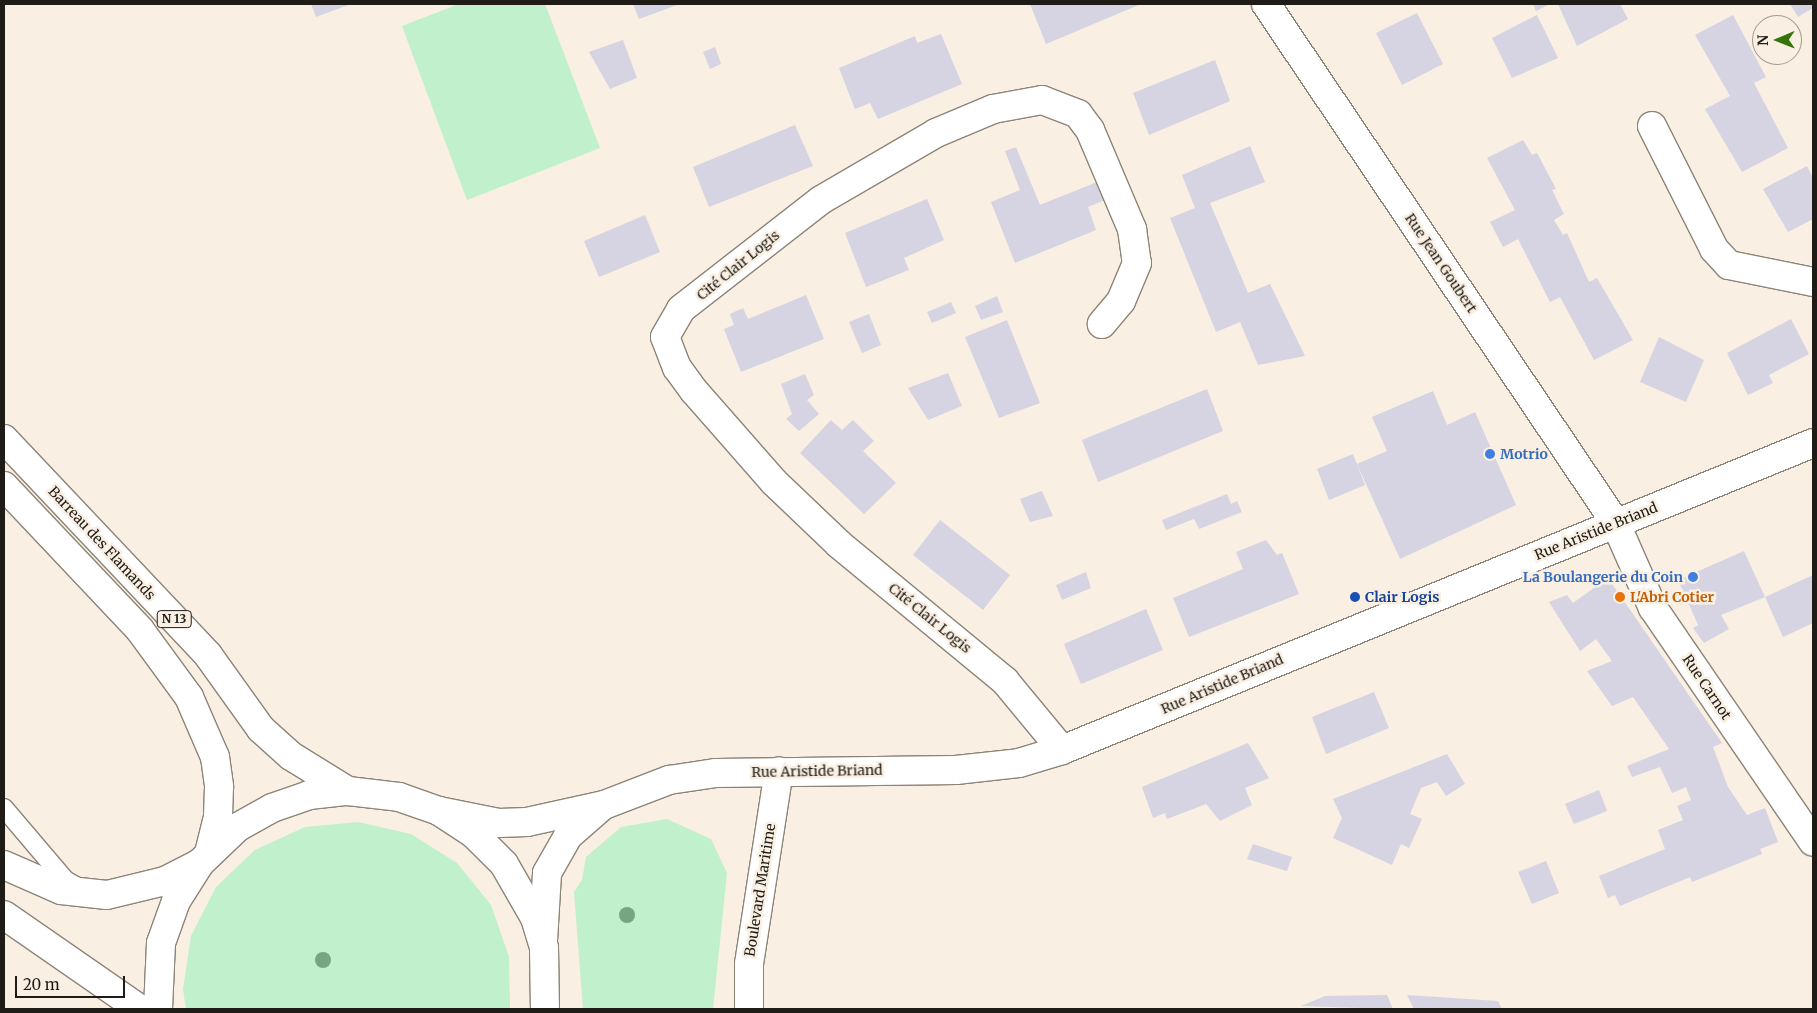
<!DOCTYPE html>
<html>
<head>
<meta charset="utf-8">
<style>
  body { margin:0 }
  #map { position:relative; width:1817px; height:1013px; overflow:hidden; background:#f9efe2; font-family:Merriweather,serif }
  div>[style] { position:absolute }
  .green>* { inset:0; background:#c0f0cc }
  .building>* { inset:0; background:#d6d3e2 }
  .roads { filter:drop-shadow(1px 0 #8d8478) drop-shadow(-1px 0 #8d8478) drop-shadow(0 1px #8d8478) drop-shadow(0 -1px #8d8478) }
  .lane>* { height:18px; margin:-9px; padding:0 9px; transform-origin:9px; border-radius:9px; background:#fff }
  .street>* { height:28px; margin:-14px; padding:0 14px; transform-origin:14px; border-radius:14px; background:#fff }
  .secondary>* { height:28px; margin:-14px; padding:0 14px; transform-origin:14px; border-radius:14px; background:#fff }
  .primary>* { height:28px; margin:-14px; padding:0 14px; transform-origin:14px; border-radius:14px; background:#fff }
  .highway>* { height:28px; margin:-14px; padding:0 14px; transform-origin:14px; border-radius:14px; background:#fff }
  .trees>* { width:16px; height:16px; margin:-8px; border-radius:50%; background:#76a583 }
  .dots>* { width:14px; height:14px; translate:-50% -50%; box-sizing:border-box; border:2px solid #f9efe2; border-radius:50% }
  span { translate:-50% -50%; white-space:nowrap; text-align:center; line-height:1.15; -webkit-text-stroke:5px #f9efe2; paint-order:stroke }
  .shield-label span { padding:1px 4px; background:#f9efe2; border:1px solid; border-radius:4px; -webkit-text-stroke-width:0 }
  .shield-label { font-size:12px; color:#1f1c17; font-weight:700 }
  .street-label { font-size:14px; color:#1f1c17 }
  .shop-label { font-size:14px; color:#366cbe; font-weight:700 }
  .left { translate:0 -50%; text-align:left }
  .right { translate:-100% -50%; text-align:right }
  .transit-label { font-size:14px; color:#164399; font-weight:700 }
  .food-label { font-size:14px; color:#c56008; font-weight:700 }
  .frame { position:absolute; inset:0; border:5px solid #1f1c17; pointer-events:none }
  .north { position:absolute; left:1752px; top:15px; width:50px; height:50px; box-sizing:border-box; background:#f9efe2; border:1px solid #a29b91; border-radius:50%; rotate:269deg; font-size:14px; font-weight:700; line-height:20px; text-align:center; color:#1f1c17 }
  .north::after { content:''; display:block; margin:auto; width:18px; height:22px; background:#35730b; clip-path:polygon(50% 0,100% 100%,50% 72%,0 100%) }
  .scale { position:absolute; left:15px; top:976px; width:110px; height:22px; box-sizing:border-box; border:2px solid #1f1c17; border-top:0; padding-left:6px; font-size:15px; line-height:18px; white-space:nowrap; color:#1f1c17; -webkit-text-stroke:4px #f9efe2; paint-order:stroke }
</style>
</head>
<body>
<div id="map">
  <div class="green">
    <i style="clip-path:polygon(459px 4px,545px 4px,600px 148px,467px 200px,402px 26px)"></i>
    <i style="clip-path:polygon(667px 819px,711px 839px,727px 873px,713px 1009px,583px 1009px,574px 892px,582px 880px,586px 857px,621px 827px)"></i>
    <i style="clip-path:polygon(358px 822px,411px 834px,457px 863px,491px 905px,509px 957px,510px 1009px,186px 1009px,183px 989px,191px 936px,216px 887px,255px 850px,305px 827px)"></i>
  </div>
  <div class="building">
    <i style="clip-path:polygon(311px 4px,351px 4px,316px 17px)"></i>
    <i style="clip-path:polygon(633px 4px,680px 4px,639px 19px)"></i>
    <i style="clip-path:polygon(1030px 4px,1141px 4px,1046px 44px)"></i>
    <i style="clip-path:polygon(1533px 4px,1550px 4px,1536px 11px)"></i>
    <i style="clip-path:polygon(1558px 4px,1620px 4px,1628px 19px,1577px 46px)"></i>
    <i style="clip-path:polygon(1790px 4px,1813px 4px,1813px 8px,1798px 17px)"></i>
    <i style="clip-path:polygon(1417px 13px,1443px 64px,1402px 85px,1376px 33px)"></i>
    <i style="clip-path:polygon(1537px 15px,1558px 58px,1512px 78px,1492px 38px)"></i>
    <i style="clip-path:polygon(1733px 15px,1766px 77px,1754px 83px,1788px 148px,1742px 172px,1705px 109px,1730px 96px,1695px 35px)"></i>
    <i style="clip-path:polygon(941px 34px,962px 84px,878px 119px,870px 103px,855px 109px,839px 68px,915px 36px,917px 43px)"></i>
    <i style="clip-path:polygon(623px 40px,637px 78px,610px 89px,589px 52px)"></i>
    <i style="clip-path:polygon(715px 47px,721px 64px,710px 69px,703px 52px)"></i>
    <i style="clip-path:polygon(1215px 60px,1230px 101px,1149px 135px,1133px 93px)"></i>
    <i style="clip-path:polygon(795px 125px,813px 166px,709px 207px,693px 167px)"></i>
    <i style="clip-path:polygon(1523px 140px,1532px 155px,1537px 153px,1556px 189px,1552px 190px,1564px 214px,1554px 220px,1563px 235px,1567px 233px,1589px 282px,1597px 278px,1633px 340px,1594px 360px,1560px 297px,1550px 302px,1518px 239px,1503px 247px,1490px 222px,1515px 210px,1487px 158px)"></i>
    <i style="clip-path:polygon(1250px 146px,1265px 182px,1210px 203px,1248px 293px,1270px 284px,1305px 356px,1258px 365px,1240px 322px,1216px 332px,1170px 218px,1195px 208px,1182px 175px)"></i>
    <i style="clip-path:polygon(1016px 147px,1040px 205px,1097px 182px,1105px 200px,1088px 207px,1096px 230px,1015px 263px,991px 202px,1020px 190px,1005px 151px)"></i>
    <i style="clip-path:polygon(1807px 166px,1813px 178px,1813px 219px,1788px 232px,1763px 189px)"></i>
    <i style="clip-path:polygon(927px 199px,944px 240px,904px 258px,909px 270px,866px 287px,845px 233px)"></i>
    <i style="clip-path:polygon(645px 215px,660px 252px,599px 277px,584px 241px)"></i>
    <i style="clip-path:polygon(806px 295px,824px 339px,741px 372px,724px 329px,734px 325px,730px 314px,743px 308px,748px 319px)"></i>
    <i style="clip-path:polygon(997px 296px,1003px 312px,981px 320px,975px 306px)"></i>
    <i style="clip-path:polygon(951px 302px,956px 313px,932px 323px,927px 312px)"></i>
    <i style="clip-path:polygon(869px 314px,881px 345px,862px 353px,849px 322px)"></i>
    <i style="clip-path:polygon(1791px 319px,1809px 354px,1769px 375px,1773px 383px,1748px 395px,1727px 353px)"></i>
    <i style="clip-path:polygon(1007px 320px,1040px 403px,999px 418px,965px 337px)"></i>
    <i style="clip-path:polygon(1659px 337px,1704px 360px,1686px 402px,1640px 382px)"></i>
    <i style="clip-path:polygon(948px 373px,962px 406px,928px 420px,908px 388px)"></i>
    <i style="clip-path:polygon(805px 374px,814px 395px,807px 400px,819px 414px,799px 431px,786px 419px,792px 414px,781px 384px)"></i>
    <i style="clip-path:polygon(1207px 389px,1223px 431px,1098px 482px,1082px 440px)"></i>
    <i style="clip-path:polygon(1433px 391px,1447px 425px,1475px 412px,1516px 505px,1400px 559px,1357px 464px,1387px 451px,1372px 417px)"></i>
    <i style="clip-path:polygon(831px 420px,842px 430px,853px 420px,874px 441px,863px 451px,896px 483px,864px 514px,800px 453px)"></i>
    <i style="clip-path:polygon(1353px 454px,1365px 485px,1329px 500px,1317px 469px)"></i>
    <i style="clip-path:polygon(1042px 491px,1053px 516px,1030px 522px,1020px 499px)"></i>
    <i style="clip-path:polygon(1227px 494px,1231px 504px,1237px 501px,1242px 512px,1199px 529px,1194px 519px,1166px 530px,1162px 520px)"></i>
    <i style="clip-path:polygon(940px 520px,1010px 575px,983px 610px,913px 555px)"></i>
    <i style="clip-path:polygon(1266px 540px,1277px 555px,1282px 553px,1299px 594px,1189px 637px,1173px 598px,1243px 569px,1236px 552px)"></i>
    <i style="clip-path:polygon(1744px 551px,1765px 597px,1721px 615px,1729px 629px,1704px 643px,1693px 628px,1698px 625px,1678px 580px)"></i>
    <i style="clip-path:polygon(1086px 572px,1091px 588px,1062px 600px,1056px 585px)"></i>
    <i style="clip-path:polygon(1813px 575px,1813px 623px,1783px 637px,1765px 597px)"></i>
    <i style="clip-path:polygon(1608px 578px,1722px 743px,1713px 747px,1728px 787px,1747px 815px,1765px 808px,1778px 842px,1760px 849px,1762px 854px,1692px 882px,1690px 877px,1620px 906px,1615px 895px,1608px 898px,1599px 876px,1665px 849px,1658px 830px,1683px 820px,1677px 806px,1691px 800px,1686px 787px,1672px 793px,1660px 767px,1632px 777px,1627px 766px,1669px 749px,1633px 697px,1612px 706px,1587px 671px,1612px 661px,1596px 639px,1580px 651px,1549px 602px,1567px 595px,1573px 603px)"></i>
    <i style="clip-path:polygon(1146px 609px,1163px 650px,1081px 684px,1064px 644px)"></i>
    <i style="clip-path:polygon(1374px 692px,1389px 728px,1326px 754px,1312px 717px)"></i>
    <i style="clip-path:polygon(1248px 743px,1269px 778px,1245px 788px,1252px 805px,1220px 821px,1206px 804px,1167px 819px,1165px 813px,1153px 818px,1142px 787px)"></i>
    <i style="clip-path:polygon(1447px 754px,1465px 784px,1446px 796px,1437px 782px,1421px 788px,1410px 814px,1422px 819px,1409px 848px,1401px 844px,1392px 865px,1333px 838px,1342px 818px,1333px 799px)"></i>
    <i style="clip-path:polygon(1599px 790px,1607px 811px,1574px 824px,1565px 804px)"></i>
    <i style="clip-path:polygon(1253px 844px,1292px 857px,1287px 871px,1247px 859px)"></i>
    <i style="clip-path:polygon(1546px 861px,1559px 893px,1532px 904px,1518px 872px)"></i>
    <i style="clip-path:polygon(1387px 995px,1393px 1009px,1301px 1006px,1325px 996px)"></i>
    <i style="clip-path:polygon(1407px 995px,1498px 1001px,1502px 1009px,1414px 1009px)"></i>
  </div>
  <div class="roads">
    <div class="lane">
      <i style="left:4px;top:808px;width:94px;rotate:49.7deg"></i>
      <i style="left:65px;top:880px;width:18px;rotate:29deg"></i>
    </div>
    <div class="street">
      <i style="left:1652px;top:126px;width:138px;rotate:63.2deg"></i>
      <i style="left:1714px;top:249px;width:22px;rotate:47deg"></i>
      <i style="left:1729px;top:265px;width:86px;rotate:11.4deg"></i>
      <i style="left:1062px;top:750px;width:89px;rotate:-129.6deg"></i>
      <i style="left:1005px;top:681px;width:215px;rotate:-140.5deg"></i>
      <i style="left:839px;top:544px;width:90px;rotate:-136.4deg"></i>
      <i style="left:774px;top:482px;width:121px;rotate:-131.3deg"></i>
      <i style="left:694px;top:391px;width:29px;rotate:-126deg"></i>
      <i style="left:677px;top:368px;width:33px;rotate:-111deg"></i>
      <i style="left:665px;top:337px;width:32px;rotate:-60deg"></i>
      <i style="left:681px;top:309px;width:177px;rotate:-37.9deg"></i>
      <i style="left:821px;top:200px;width:133px;rotate:-30.2deg"></i>
      <i style="left:936px;top:133px;width:62px;rotate:-22.8deg"></i>
      <i style="left:993px;top:109px;width:50px;rotate:-10.4deg"></i>
      <i style="left:1042px;top:100px;width:39px;rotate:21deg"></i>
      <i style="left:1078px;top:114px;width:20px;rotate:53deg"></i>
      <i style="left:1090px;top:130px;width:108px;rotate:67deg"></i>
      <i style="left:1132px;top:229px;width:34px;rotate:82deg"></i>
      <i style="left:1137px;top:263px;width:41px;rotate:112.8deg"></i>
      <i style="left:1121px;top:301px;width:30px;rotate:130deg"></i>
      <i style="left:4px;top:865px;width:62px;rotate:23.7deg"></i>
      <i style="left:61px;top:890px;width:46px;rotate:6.2deg"></i>
      <i style="left:107px;top:895px;width:60px;rotate:-13.6deg"></i>
      <i style="left:165px;top:881px;width:39px;rotate:-27deg"></i>
      <i style="left:4px;top:915px;width:165px;rotate:34.7deg"></i>
    </div>
    <div class="secondary">
      <i style="left:1266px;top:4px;width:625px;rotate:56.03deg"></i>
      <i style="left:1615px;top:522px;width:94px;rotate:66.2deg"></i>
      <i style="left:1653px;top:608px;width:283px;rotate:55.6deg"></i>
      <i style="left:439px;top:811px;width:61px;rotate:11.3deg"></i>
      <i style="left:499px;top:823px;width:28px;rotate:-2deg"></i>
      <i style="left:527px;top:822px;width:79px;rotate:-12.4deg"></i>
      <i style="left:604px;top:805px;width:70px;rotate:-21deg"></i>
      <i style="left:669px;top:780px;width:48px;rotate:-8.5deg"></i>
      <i style="left:716px;top:773px;width:240px;rotate:-0.7deg"></i>
      <i style="left:956px;top:770px;width:63px;rotate:-6.3deg"></i>
      <i style="left:1019px;top:763px;width:45px;rotate:-16.8deg"></i>
      <i style="left:1062px;top:750px;width:811px;rotate:-22.23deg"></i>
      <i style="left:543px;top:941px;width:68px;rotate:-86.6deg"></i>
      <i style="left:547px;top:873px;width:43px;rotate:-60.4deg"></i>
      <i style="left:568px;top:836px;width:41px;rotate:-41.1deg"></i>
      <i style="left:749px;top:1009px;width:45px;rotate:-90deg"></i>
      <i style="left:749px;top:964px;width:195px;rotate:-81.2deg"></i>
    </div>
    <div class="primary">
      <i style="left:158px;top:1009px;width:66px;rotate:-87.4deg"></i>
      <i style="left:161px;top:943px;width:45px;rotate:-70.3deg"></i>
      <i style="left:176px;top:901px;width:45px;rotate:-57.7deg"></i>
      <i style="left:200px;top:863px;width:52px;rotate:-43.5deg"></i>
      <i style="left:238px;top:827px;width:39px;rotate:-29deg"></i>
      <i style="left:272px;top:808px;width:39px;rotate:-19deg"></i>
      <i style="left:309px;top:795px;width:39px;rotate:-6deg"></i>
      <i style="left:348px;top:791px;width:51px;rotate:6.7deg"></i>
      <i style="left:399px;top:797px;width:42px;rotate:19.3deg"></i>
      <i style="left:439px;top:811px;width:42px;rotate:33.3deg"></i>
      <i style="left:474px;top:834px;width:42px;rotate:45deg"></i>
      <i style="left:504px;top:864px;width:62px;rotate:60.1deg"></i>
      <i style="left:535px;top:918px;width:31px;rotate:73deg"></i>
      <i style="left:544px;top:948px;width:61px;rotate:89.1deg"></i>
    </div>
    <div class="highway">
      <i style="left:4px;top:439px;width:297px;rotate:46.6deg"></i>
      <i style="left:208px;top:655px;width:91px;rotate:54.4deg"></i>
      <i style="left:261px;top:729px;width:40px;rotate:42deg"></i>
      <i style="left:291px;top:756px;width:67px;rotate:31.6deg"></i>
      <i style="left:4px;top:486px;width:198px;rotate:46.6deg"></i>
      <i style="left:140px;top:630px;width:83px;rotate:53.8deg"></i>
      <i style="left:189px;top:697px;width:65px;rotate:66.6deg"></i>
      <i style="left:215px;top:757px;width:30px;rotate:82deg"></i>
      <i style="left:219px;top:787px;width:30px;rotate:92deg"></i>
      <i style="left:218px;top:817px;width:37px;rotate:104deg"></i>
    </div>
  </div>
  <div class="trees">
    <i style="left:627px;top:915px"></i>
    <i style="left:323px;top:960px"></i>
  </div>
  <div class="dots">
    <i style="left:1490px;top:454px;background:#3f7fe0"></i>
    <i style="left:1693px;top:577px;background:#3f7fe0"></i>
    <i style="left:1355px;top:597px;background:#1a4fb4"></i>
    <i style="left:1620px;top:597px;background:#e8710a"></i>
  </div>
  <div class="shield-label">
    <span style="left:174px;top:619px">N 13</span>
  </div>
  <div class="street-label">
    <span style="left:1441px;top:263px;rotate:56deg">Rue Jean Goubert</span>
    <span style="left:738px;top:265px;rotate:-39deg">Cité Clair Logis</span>
    <span style="left:1596px;top:531px;rotate:-22deg">Rue Aristide Briand</span>
    <span style="left:102px;top:543px;rotate:47deg">Barreau des Flamands</span>
    <span style="left:930px;top:618px;rotate:39deg">Cité Clair Logis</span>
    <span style="left:1222px;top:684px;rotate:-23deg">Rue Aristide Briand</span>
    <span style="left:1707px;top:687px;rotate:56deg">Rue Carnot</span>
    <span style="left:817px;top:771px;rotate:-1deg">Rue Aristide Briand</span>
    <span style="left:760px;top:890px;rotate:-81deg">Boulevard Maritime</span>
  </div>
  <div class="shop-label">
    <span class="left" style="left:1500px;top:454px">Motrio</span>
    <span class="right" style="left:1683px;top:577px">La Boulangerie du Coin</span>
  </div>
  <div class="transit-label">
    <span class="left" style="left:1365px;top:597px">Clair Logis</span>
  </div>
  <div class="food-label">
    <span class="left" style="left:1630px;top:597px">L'Abri Cotier</span>
  </div>
  <div class="frame"></div>
  <div class="north">N</div>
  <div class="scale">20 m</div>
</div>
</body>
</html>
